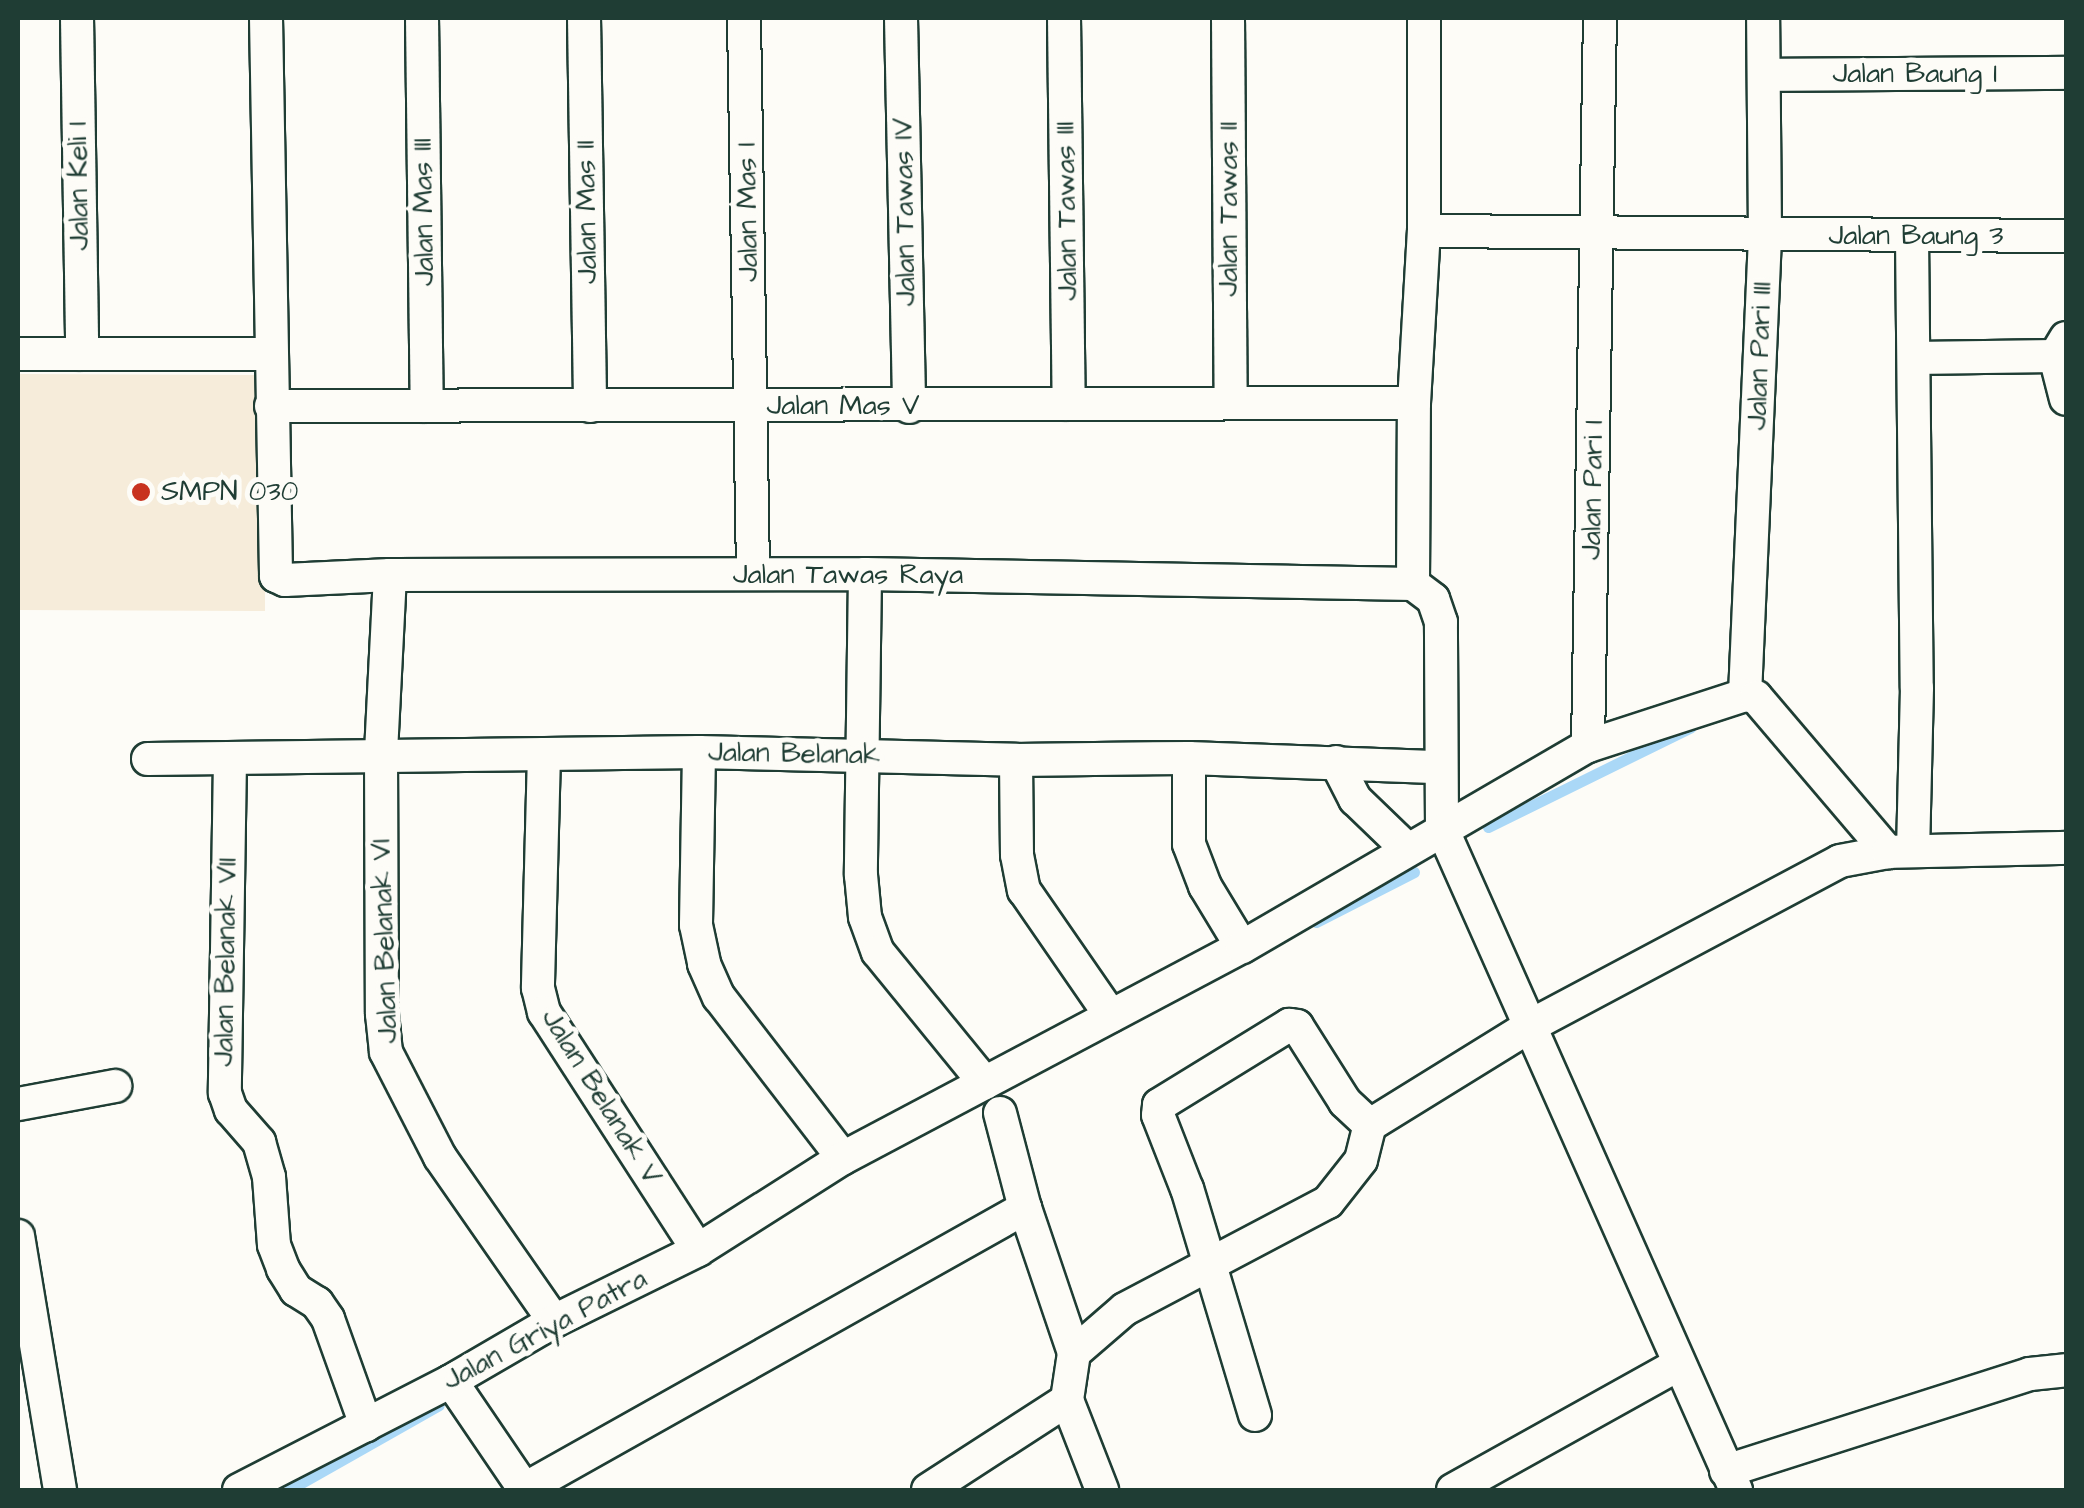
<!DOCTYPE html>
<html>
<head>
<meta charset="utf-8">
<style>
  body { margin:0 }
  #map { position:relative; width:2084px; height:1508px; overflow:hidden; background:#fdfcf7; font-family:"Architects Daughter",sans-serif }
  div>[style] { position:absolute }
  .built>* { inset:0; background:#f6ecda }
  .stream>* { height:11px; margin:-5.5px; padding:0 5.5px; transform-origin:5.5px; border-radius:5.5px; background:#aad8f7 }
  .roads { filter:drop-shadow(2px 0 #1f3d34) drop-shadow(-2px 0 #1f3d34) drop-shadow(0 2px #1f3d34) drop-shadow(0 -2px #1f3d34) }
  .minor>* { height:32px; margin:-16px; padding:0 16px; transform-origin:16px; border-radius:16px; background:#fdfcf7 }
  .dots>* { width:28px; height:28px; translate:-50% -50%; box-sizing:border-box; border:5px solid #fdfcf7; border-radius:50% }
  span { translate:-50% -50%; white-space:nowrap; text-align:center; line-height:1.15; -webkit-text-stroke:10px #fdfcf7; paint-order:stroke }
  .street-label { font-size:28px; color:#1f3d34 }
  .poi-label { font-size:28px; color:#1f3d34 }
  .left { translate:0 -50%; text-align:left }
  .frame { position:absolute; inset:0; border:20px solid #1f3d34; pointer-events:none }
</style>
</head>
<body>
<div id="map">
  <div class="built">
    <i style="clip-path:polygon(18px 374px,265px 375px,265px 611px,18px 610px)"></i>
  </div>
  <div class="stream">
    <i style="left:1488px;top:827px;width:226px;rotate:-26.2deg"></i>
    <i style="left:1316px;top:922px;width:110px;rotate:-27deg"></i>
    <i style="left:289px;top:1490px;width:172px;rotate:-29.5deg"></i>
  </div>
  <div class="roads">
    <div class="minor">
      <i style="left:77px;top:18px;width:336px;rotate:89.1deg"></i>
      <i style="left:266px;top:18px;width:558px;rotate:88.97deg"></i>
      <i style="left:276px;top:576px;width:10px;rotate:24deg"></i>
      <i style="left:285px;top:580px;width:105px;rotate:-2.7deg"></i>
      <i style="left:390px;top:575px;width:475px;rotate:-0.1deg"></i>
      <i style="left:865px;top:574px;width:548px;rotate:1.05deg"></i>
      <i style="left:422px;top:18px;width:388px;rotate:89.3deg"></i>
      <i style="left:584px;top:18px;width:388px;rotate:89.1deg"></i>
      <i style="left:744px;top:18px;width:556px;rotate:89.07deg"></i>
      <i style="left:901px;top:18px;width:389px;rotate:88.8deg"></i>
      <i style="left:1064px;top:18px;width:386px;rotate:89.3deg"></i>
      <i style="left:1228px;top:18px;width:383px;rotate:89.6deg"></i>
      <i style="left:1764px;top:75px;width:302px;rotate:-0.4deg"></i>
      <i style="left:1424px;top:231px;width:642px;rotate:0.45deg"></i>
      <i style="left:1912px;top:237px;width:451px;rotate:89.4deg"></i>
      <i style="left:1917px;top:688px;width:163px;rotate:91.4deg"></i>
      <i style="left:2066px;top:338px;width:21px;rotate:121deg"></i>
      <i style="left:2055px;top:356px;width:44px;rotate:75.7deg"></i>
      <i style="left:18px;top:354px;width:252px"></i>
      <i style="left:1914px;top:358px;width:141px;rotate:-0.8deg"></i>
      <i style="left:271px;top:406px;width:1143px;rotate:-0.15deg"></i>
      <i style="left:865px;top:574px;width:301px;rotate:90.8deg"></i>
      <i style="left:861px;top:875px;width:42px;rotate:84.6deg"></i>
      <i style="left:865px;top:917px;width:37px;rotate:70deg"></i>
      <i style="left:878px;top:952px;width:169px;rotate:50.8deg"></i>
      <i style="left:390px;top:575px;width:178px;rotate:92.9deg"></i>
      <i style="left:381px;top:753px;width:261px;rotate:89.8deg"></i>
      <i style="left:382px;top:1014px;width:38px;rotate:84deg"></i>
      <i style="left:386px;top:1052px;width:118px;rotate:62.8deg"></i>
      <i style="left:440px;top:1157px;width:200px;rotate:55.2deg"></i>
      <i style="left:1413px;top:584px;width:181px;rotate:-89.7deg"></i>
      <i style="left:1414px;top:403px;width:172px;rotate:-86.7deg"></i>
      <i style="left:1424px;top:231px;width:213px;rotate:-90deg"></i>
      <i style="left:1745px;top:695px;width:460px;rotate:-87.5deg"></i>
      <i style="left:1765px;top:235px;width:217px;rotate:-90.5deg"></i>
      <i style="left:1588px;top:746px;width:728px;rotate:-89.06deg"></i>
      <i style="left:699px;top:752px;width:173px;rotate:91deg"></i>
      <i style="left:696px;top:925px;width:40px;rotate:78deg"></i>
      <i style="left:704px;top:964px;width:36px;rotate:66deg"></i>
      <i style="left:719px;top:997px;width:203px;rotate:52.4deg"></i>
      <i style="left:544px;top:754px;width:234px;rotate:91.5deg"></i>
      <i style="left:538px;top:988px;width:25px;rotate:76deg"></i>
      <i style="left:544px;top:1012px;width:283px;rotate:57.1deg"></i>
      <i style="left:1189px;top:758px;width:86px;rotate:90deg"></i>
      <i style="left:1189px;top:844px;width:45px;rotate:69.1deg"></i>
      <i style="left:1205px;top:886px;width:71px;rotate:58.8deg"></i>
      <i style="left:148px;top:759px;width:551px;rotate:-0.73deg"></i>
      <i style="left:699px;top:752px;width:317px;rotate:1.4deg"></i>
      <i style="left:1016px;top:760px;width:173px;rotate:-0.7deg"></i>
      <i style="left:1189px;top:758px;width:251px;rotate:2.1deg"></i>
      <i style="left:230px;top:759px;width:334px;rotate:90.9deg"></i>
      <i style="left:225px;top:1093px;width:18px;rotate:71deg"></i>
      <i style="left:231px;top:1110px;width:43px;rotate:48.8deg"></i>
      <i style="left:259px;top:1142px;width:36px;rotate:74deg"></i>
      <i style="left:269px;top:1177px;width:68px;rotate:85.8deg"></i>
      <i style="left:274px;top:1245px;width:26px;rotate:69deg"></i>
      <i style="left:283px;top:1269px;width:25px;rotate:58deg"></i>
      <i style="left:296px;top:1290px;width:25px;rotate:32deg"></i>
      <i style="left:317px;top:1303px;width:19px;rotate:55deg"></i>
      <i style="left:328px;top:1319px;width:113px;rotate:70.3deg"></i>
      <i style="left:1016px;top:760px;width:95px;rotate:89.4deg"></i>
      <i style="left:1017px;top:855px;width:36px;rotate:79deg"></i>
      <i style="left:1024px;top:890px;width:153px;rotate:55.4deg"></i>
      <i style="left:1336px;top:762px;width:42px;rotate:62.8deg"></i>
      <i style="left:1355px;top:799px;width:72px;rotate:43.9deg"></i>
      <i style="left:18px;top:1104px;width:99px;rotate:-10.5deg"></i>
      <i style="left:1000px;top:1113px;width:98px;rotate:75.3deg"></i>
      <i style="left:1025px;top:1208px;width:153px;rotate:71.3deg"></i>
      <i style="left:1074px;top:1353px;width:48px;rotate:98.5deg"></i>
      <i style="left:1067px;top:1400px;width:97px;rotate:68.7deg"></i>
      <i style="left:18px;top:1236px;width:257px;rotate:80.6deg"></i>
      <i style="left:1074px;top:1353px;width:67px;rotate:-40.8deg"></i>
      <i style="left:1125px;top:1309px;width:229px;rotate:-27.8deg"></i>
      <i style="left:1328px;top:1202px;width:53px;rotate:-51.8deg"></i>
      <i style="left:1361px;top:1160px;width:36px;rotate:-76deg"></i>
      <i style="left:1370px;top:1125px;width:188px;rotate:-31.7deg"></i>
      <i style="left:1530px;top:1026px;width:217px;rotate:-114deg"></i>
      <i style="left:1442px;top:828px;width:206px;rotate:-90.3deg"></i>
      <i style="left:1441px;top:622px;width:24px;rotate:-109deg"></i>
      <i style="left:1433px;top:599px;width:25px;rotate:-143deg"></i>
      <i style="left:451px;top:1381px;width:132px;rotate:55.8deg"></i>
      <i style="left:1255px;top:1415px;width:236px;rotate:-106.7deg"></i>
      <i style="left:1187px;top:1189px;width:79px;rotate:-111.4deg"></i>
      <i style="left:1158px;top:1115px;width:10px;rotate:-84deg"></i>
      <i style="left:1159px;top:1105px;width:153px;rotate:-31.6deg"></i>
      <i style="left:1289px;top:1025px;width:8px;rotate:7deg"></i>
      <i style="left:1297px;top:1026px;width:90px;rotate:57.7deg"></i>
      <i style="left:1345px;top:1102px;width:34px;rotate:43deg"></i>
      <i style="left:1726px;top:1471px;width:319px;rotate:-17.7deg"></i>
      <i style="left:2030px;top:1374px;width:36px;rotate:-6deg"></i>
      <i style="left:239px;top:1490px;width:238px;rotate:-27.2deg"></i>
      <i style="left:451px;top:1381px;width:119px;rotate:-30.2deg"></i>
      <i style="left:554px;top:1321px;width:161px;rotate:-26.2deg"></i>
      <i style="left:698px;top:1250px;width:172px;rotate:-32.4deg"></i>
      <i style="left:843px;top:1158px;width:451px;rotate:-27.9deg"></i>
      <i style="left:1242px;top:947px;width:400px;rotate:-30.2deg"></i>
      <i style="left:1588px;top:746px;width:165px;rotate:-18deg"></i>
      <i style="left:1745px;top:695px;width:11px;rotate:10deg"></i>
      <i style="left:1756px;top:697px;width:204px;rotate:49.6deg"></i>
      <i style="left:523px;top:1490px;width:576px;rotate:-29.33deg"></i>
      <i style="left:928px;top:1490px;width:166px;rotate:-32.9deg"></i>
      <i style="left:1453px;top:1490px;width:259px;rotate:-29.1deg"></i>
      <i style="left:1736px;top:1490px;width:508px;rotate:-113.94deg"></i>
      <i style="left:1530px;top:1026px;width:351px;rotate:-28deg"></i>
      <i style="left:1840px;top:861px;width:49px;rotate:-10.6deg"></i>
      <i style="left:1888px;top:852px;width:178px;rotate:-1.3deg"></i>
    </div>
  </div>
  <div class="dots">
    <i style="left:141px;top:492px;background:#c8321e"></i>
  </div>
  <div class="street-label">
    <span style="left:1915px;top:74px">Jalan Baung I</span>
    <span style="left:79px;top:186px;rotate:-91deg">Jalan Keli I</span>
    <span style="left:1229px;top:209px;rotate:-90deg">Jalan Tawas II</span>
    <span style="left:1067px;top:211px;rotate:-91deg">Jalan Tawas III</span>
    <span style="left:424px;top:212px;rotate:-91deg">Jalan Mas III</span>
    <span style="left:587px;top:212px;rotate:-91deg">Jalan Mas II</span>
    <span style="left:748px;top:212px;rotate:-91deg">Jalan Mas I</span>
    <span style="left:905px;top:212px;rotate:-91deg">Jalan Tawas IV</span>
    <span style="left:1916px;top:236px">Jalan Baung 3</span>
    <span style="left:1760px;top:356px;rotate:-88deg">Jalan Pari III</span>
    <span style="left:843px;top:406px">Jalan Mas V</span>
    <span style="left:1593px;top:490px;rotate:-89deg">Jalan Pari I</span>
    <span style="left:848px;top:575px">Jalan Tawas Raya</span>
    <span style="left:794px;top:754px;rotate:1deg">Jalan Belanak</span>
    <span style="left:385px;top:941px;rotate:-92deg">Jalan Belanak VI</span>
    <span style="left:226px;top:962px;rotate:-89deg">Jalan Belanak VII</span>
    <span style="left:601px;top:1097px;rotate:58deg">Jalan Belanak V</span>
    <span style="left:545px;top:1330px;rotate:-28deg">Jalan Griya Patra</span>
  </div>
  <div class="poi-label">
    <span class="left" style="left:161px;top:492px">SMPN 030</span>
  </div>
  <div class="frame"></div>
</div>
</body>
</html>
